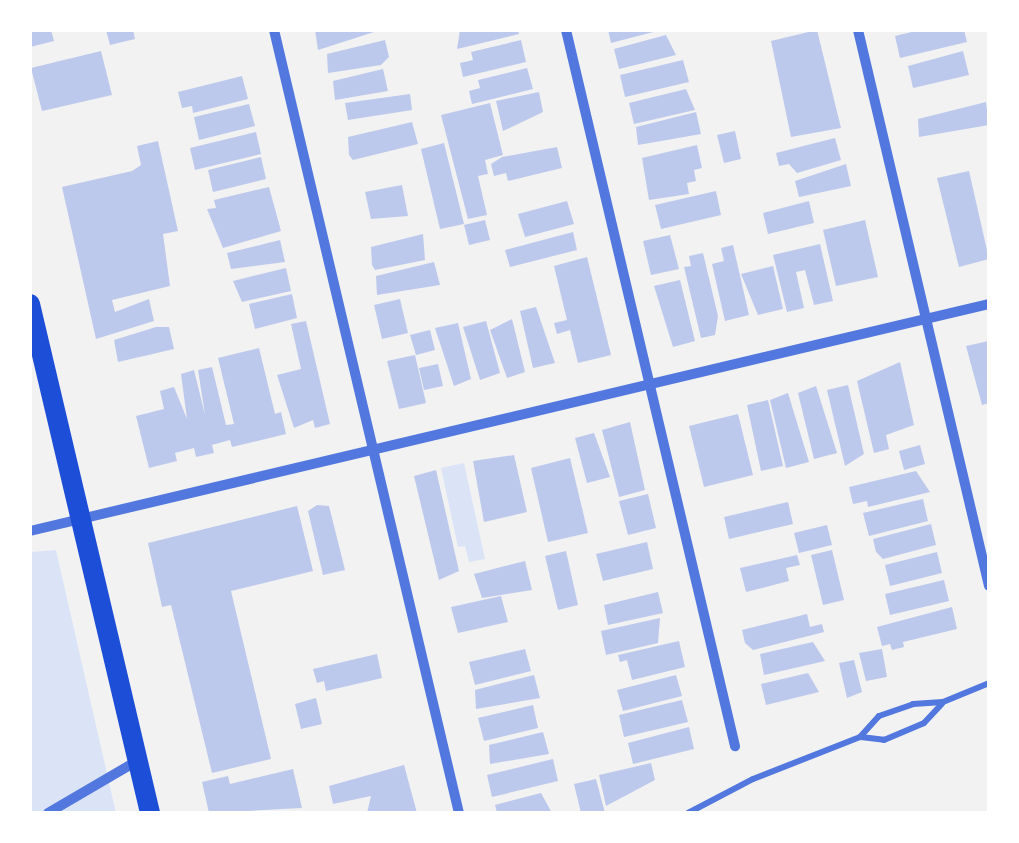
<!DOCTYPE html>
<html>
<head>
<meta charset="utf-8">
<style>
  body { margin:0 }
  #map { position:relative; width:1019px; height:843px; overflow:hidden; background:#f2f2f2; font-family:"Golos Text",sans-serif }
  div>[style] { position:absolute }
  .green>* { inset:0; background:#dbe4f7 }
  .building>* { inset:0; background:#bdc9ec }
  .service>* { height:6px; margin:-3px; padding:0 3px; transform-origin:3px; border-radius:3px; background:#5277de }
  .minor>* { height:10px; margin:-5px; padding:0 5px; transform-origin:5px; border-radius:5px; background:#5277de }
  .secondary>* { height:20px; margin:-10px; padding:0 10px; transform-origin:10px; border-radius:10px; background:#1d4ed8 }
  span { translate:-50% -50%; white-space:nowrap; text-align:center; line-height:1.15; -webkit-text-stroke:8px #fff; paint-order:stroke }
  .frame { position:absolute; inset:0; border:32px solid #fff; pointer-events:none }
</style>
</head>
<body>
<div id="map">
  <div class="green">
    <i style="clip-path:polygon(464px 463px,485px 559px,469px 562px,465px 546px,458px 547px,441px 468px)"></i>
    <i style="clip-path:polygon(56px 550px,116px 813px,30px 813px,30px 552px)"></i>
  </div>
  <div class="building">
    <i style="clip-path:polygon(30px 30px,51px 30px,54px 41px,30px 47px)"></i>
    <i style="clip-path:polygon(106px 30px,133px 30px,135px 39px,110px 45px)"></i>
    <i style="clip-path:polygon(315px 30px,373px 30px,374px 32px,318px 50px)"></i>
    <i style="clip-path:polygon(460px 30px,518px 30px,519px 34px,457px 49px)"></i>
    <i style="clip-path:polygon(608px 30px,656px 30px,657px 31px,611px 43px)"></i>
    <i style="clip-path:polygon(817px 30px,841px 128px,791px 137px,771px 41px)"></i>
    <i style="clip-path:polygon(920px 30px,964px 30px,967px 42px,900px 58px,895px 36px)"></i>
    <i style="clip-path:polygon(666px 35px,676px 55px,619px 69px,614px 49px)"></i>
    <i style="clip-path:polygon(385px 40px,389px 57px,381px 65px,328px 73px,327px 54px)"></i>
    <i style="clip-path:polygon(521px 40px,526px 62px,463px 77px,460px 63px,473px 60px,471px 52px)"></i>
    <i style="clip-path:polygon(101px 51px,112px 95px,42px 111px,31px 68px)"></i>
    <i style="clip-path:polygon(963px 51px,969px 75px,913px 88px,908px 66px)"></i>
    <i style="clip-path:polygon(683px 60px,689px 82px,625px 97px,620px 75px)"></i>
    <i style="clip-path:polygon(527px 68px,533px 89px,472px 104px,469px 91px,480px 88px,478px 80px)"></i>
    <i style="clip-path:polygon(383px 69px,388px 91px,335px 100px,333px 81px)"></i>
    <i style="clip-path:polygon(242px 76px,248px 99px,193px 113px,192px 106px,182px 108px,178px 92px)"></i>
    <i style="clip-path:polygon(686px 89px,695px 110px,634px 124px,629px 103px)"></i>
    <i style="clip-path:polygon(539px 92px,543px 112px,503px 131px,496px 101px)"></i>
    <i style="clip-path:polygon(410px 94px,412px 110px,348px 120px,345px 103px)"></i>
    <i style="clip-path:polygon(986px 102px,989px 125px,919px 137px,918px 119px)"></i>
    <i style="clip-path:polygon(490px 103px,503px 155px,485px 160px,488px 174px,478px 176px,487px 215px,468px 219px,441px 115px)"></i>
    <i style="clip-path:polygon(249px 104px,255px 126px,199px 140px,194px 117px)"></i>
    <i style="clip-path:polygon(696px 112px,701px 134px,638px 145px,636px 127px)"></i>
    <i style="clip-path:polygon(412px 122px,418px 144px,353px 160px,349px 155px,348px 137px)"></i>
    <i style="clip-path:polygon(735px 131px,741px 159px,724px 163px,717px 135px)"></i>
    <i style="clip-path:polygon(256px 132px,261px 154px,195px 170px,190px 148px)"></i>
    <i style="clip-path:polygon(835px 138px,841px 160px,797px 173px,789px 164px,779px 166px,776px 153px)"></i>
    <i style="clip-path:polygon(158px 141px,178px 231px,163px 234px,170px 286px,112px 300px,115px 312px,149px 299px,154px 321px,96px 339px,62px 187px,132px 171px,141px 165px,137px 146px)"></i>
    <i style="clip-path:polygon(444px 143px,464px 224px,440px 229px,421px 149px)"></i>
    <i style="clip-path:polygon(697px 145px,702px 168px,694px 170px,696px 181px,687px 183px,689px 194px,649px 200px,642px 158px)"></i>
    <i style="clip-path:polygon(557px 147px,562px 168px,508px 181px,506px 173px,494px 176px,491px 164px,502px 157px)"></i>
    <i style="clip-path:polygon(261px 157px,266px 179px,213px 192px,208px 170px)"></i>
    <i style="clip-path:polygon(846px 164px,851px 186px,799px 197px,795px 181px)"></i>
    <i style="clip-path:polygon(969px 171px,989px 259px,959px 267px,937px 178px)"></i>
    <i style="clip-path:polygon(402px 185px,408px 216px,371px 219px,365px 192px)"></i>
    <i style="clip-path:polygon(269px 187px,281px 231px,223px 248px,207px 209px,216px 208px,214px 200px)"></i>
    <i style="clip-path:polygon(716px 191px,721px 215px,661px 229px,655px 205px)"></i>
    <i style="clip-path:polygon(567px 201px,574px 224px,525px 237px,518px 214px)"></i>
    <i style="clip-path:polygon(809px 201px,814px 223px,768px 234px,763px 213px)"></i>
    <i style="clip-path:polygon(485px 220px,490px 240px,469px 245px,464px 225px)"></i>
    <i style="clip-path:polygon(865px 220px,878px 277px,836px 286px,823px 230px)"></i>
    <i style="clip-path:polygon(573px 232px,577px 250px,510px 267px,505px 250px)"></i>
    <i style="clip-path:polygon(423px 234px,425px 260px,375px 270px,372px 265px,371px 247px)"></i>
    <i style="clip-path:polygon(670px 235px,679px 269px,651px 275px,643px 241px)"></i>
    <i style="clip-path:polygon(280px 240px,285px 262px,231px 269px,227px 253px)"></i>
    <i style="clip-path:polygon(820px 244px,833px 301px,814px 305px,805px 270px,796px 272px,804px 308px,787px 312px,773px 255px)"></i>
    <i style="clip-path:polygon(733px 245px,749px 315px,725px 321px,712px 264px,724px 261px,721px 248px)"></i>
    <i style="clip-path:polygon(703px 253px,718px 316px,715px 335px,701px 338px,684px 267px,691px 266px,689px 256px)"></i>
    <i style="clip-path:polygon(587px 257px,611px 355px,578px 363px,570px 330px,557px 334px,554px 323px,567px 320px,554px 266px)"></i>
    <i style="clip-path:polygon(434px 262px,440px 285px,377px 295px,376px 276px)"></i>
    <i style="clip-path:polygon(773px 266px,783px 309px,758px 315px,741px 274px)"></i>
    <i style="clip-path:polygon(286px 268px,291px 291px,242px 302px,233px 281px)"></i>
    <i style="clip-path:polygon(680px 280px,695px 341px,673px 347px,654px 286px)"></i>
    <i style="clip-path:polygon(292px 294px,297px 318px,255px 329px,249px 304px)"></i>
    <i style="clip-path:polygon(400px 299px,408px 333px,382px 339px,374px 305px)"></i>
    <i style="clip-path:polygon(536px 307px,555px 363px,533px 368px,520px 311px)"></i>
    <i style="clip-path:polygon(512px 319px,525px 372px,507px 378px,490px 330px)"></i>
    <i style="clip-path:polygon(306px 321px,330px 424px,315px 428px,313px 420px,294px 428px,277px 375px,301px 369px,291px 324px)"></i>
    <i style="clip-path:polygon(486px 321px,500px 373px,480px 380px,463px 327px)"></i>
    <i style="clip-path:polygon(458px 323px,471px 379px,454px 386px,435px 328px)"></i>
    <i style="clip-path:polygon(156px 327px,169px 327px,174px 349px,118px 362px,114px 340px)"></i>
    <i style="clip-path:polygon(430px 330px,435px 350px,416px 355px,410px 335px)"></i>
    <i style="clip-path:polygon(989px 341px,989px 403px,982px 405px,966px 346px)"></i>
    <i style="clip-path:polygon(259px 348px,275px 414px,281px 412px,286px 434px,232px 447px,230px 440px,212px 445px,214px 453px,196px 457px,194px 448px,175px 453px,177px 461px,149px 468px,136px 416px,164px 409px,160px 391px,174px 387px,187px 419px,181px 374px,194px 370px,205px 415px,198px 370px,212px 367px,226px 425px,234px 424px,218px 358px)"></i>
    <i style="clip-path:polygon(415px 355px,426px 403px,399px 409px,387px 361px)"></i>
    <i style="clip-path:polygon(900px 362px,914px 425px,886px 435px,889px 449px,874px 453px,857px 381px)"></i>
    <i style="clip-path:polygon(438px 364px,443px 386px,424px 390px,419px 368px)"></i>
    <i style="clip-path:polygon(848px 385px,864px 454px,845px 466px,827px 390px)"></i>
    <i style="clip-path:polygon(816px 386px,837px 453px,814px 459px,798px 393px)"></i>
    <i style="clip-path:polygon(788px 393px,809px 462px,786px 468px,770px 400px)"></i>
    <i style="clip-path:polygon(768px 400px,783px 466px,761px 471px,747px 405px)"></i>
    <i style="clip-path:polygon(738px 414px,753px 475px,704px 487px,689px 426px)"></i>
    <i style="clip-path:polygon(630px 422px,645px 490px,619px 497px,602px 430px)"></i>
    <i style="clip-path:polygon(594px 433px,610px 477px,587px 483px,575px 438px)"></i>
    <i style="clip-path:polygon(920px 445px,925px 464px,904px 470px,899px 451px)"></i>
    <i style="clip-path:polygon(514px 455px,527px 512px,484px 522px,473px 461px)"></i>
    <i style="clip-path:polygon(570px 458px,588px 533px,548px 542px,531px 468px)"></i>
    <i style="clip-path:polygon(436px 470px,459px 571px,439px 580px,414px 476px)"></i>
    <i style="clip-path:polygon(916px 471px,930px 492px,868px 507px,867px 501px,853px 504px,849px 487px)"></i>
    <i style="clip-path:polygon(648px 494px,656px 528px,628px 535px,619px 501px)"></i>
    <i style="clip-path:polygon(923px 499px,928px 521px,869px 536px,863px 513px)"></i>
    <i style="clip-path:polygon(788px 502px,793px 524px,729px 539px,724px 517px)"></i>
    <i style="clip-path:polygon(317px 505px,329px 506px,345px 570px,323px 575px,308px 511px)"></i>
    <i style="clip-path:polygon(297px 506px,313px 571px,231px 591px,271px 759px,212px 773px,171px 605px,162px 607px,148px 543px)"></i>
    <i style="clip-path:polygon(931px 524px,936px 545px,883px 559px,876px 552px,873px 539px)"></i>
    <i style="clip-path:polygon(827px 525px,832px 545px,799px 553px,794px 533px)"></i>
    <i style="clip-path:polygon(647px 542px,653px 569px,603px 581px,596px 554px)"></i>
    <i style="clip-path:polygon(832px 550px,844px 600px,823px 605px,811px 555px)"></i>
    <i style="clip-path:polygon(566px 551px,578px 605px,558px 610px,545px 556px)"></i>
    <i style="clip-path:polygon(937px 552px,942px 573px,890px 586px,885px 565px)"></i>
    <i style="clip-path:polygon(797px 555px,800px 565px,786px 568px,789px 581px,746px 592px,740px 568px)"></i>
    <i style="clip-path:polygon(525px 561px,532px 590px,482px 598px,474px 574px)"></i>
    <i style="clip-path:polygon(944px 580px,949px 601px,890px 615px,885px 594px)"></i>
    <i style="clip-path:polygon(658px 592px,663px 613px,608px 625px,604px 605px)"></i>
    <i style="clip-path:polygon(501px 596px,508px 622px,458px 633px,451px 607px)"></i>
    <i style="clip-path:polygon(952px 607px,957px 629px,903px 642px,904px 647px,892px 650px,890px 644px,882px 646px,877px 627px)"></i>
    <i style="clip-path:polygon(807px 614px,810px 627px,822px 624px,824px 632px,753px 650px,745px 643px,742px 630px)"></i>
    <i style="clip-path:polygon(660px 618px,658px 643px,606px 655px,601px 631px)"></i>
    <i style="clip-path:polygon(679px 641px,685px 667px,632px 680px,627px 660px,620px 662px,618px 655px)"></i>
    <i style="clip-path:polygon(813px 642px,825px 661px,764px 675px,760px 654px)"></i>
    <i style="clip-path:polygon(525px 649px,531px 671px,475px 685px,469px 662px)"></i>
    <i style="clip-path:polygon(882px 649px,887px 677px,866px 681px,859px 653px)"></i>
    <i style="clip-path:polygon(377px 654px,382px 678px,326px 691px,324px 681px,317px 683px,313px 669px)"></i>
    <i style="clip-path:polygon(854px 660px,862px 692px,847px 698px,839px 663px)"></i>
    <i style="clip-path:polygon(808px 673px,819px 692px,766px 705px,761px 684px)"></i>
    <i style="clip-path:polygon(534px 675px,540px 698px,476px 709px,475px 690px)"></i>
    <i style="clip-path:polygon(676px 675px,682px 696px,623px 711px,617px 690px)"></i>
    <i style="clip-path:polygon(316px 698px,322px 724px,301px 729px,295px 704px)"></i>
    <i style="clip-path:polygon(682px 700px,688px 722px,624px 737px,619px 715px)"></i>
    <i style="clip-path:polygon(533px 705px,538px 728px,484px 741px,478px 718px)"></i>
    <i style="clip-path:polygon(689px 727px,694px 749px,633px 764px,628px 743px)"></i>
    <i style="clip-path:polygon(543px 732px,549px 754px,490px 764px,489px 745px)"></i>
    <i style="clip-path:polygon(553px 759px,558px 781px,492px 797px,487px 775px)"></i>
    <i style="clip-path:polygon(651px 763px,655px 780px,606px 806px,599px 775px)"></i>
    <i style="clip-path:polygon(404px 765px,417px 813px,367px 813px,371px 796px,333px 804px,329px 786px)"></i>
    <i style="clip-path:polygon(293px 769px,302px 808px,209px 813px,202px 782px,228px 776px,230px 784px)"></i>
    <i style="clip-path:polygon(596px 779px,605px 813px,581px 813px,574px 784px)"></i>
    <i style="clip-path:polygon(541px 793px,552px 813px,497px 813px,495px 805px)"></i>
  </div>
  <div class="service">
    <i style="left:861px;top:737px;width:23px;rotate:7deg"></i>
    <i style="left:884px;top:740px;width:43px;rotate:-23deg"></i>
    <i style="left:924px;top:723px;width:26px;rotate:-47deg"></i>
    <i style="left:688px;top:813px;width:73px;rotate:-27.6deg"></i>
    <i style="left:753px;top:779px;width:115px;rotate:-21.4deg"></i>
    <i style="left:860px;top:737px;width:28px;rotate:-48deg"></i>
    <i style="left:879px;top:716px;width:36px;rotate:-19deg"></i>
    <i style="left:913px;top:704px;width:30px;rotate:-4deg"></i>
    <i style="left:943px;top:702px;width:50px;rotate:-22.4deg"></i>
  </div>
  <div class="minor">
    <i style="left:274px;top:30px;width:805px;rotate:76.71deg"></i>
    <i style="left:566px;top:30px;width:736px;rotate:76.72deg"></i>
    <i style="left:858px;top:30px;width:571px;rotate:76.74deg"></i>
    <i style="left:30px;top:531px;width:985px;rotate:-13.32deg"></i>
    <i style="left:48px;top:813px;width:103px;rotate:-30.3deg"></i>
  </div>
  <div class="secondary">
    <i style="left:30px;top:304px;width:523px;rotate:76.73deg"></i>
  </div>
  <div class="frame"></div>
</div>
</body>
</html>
